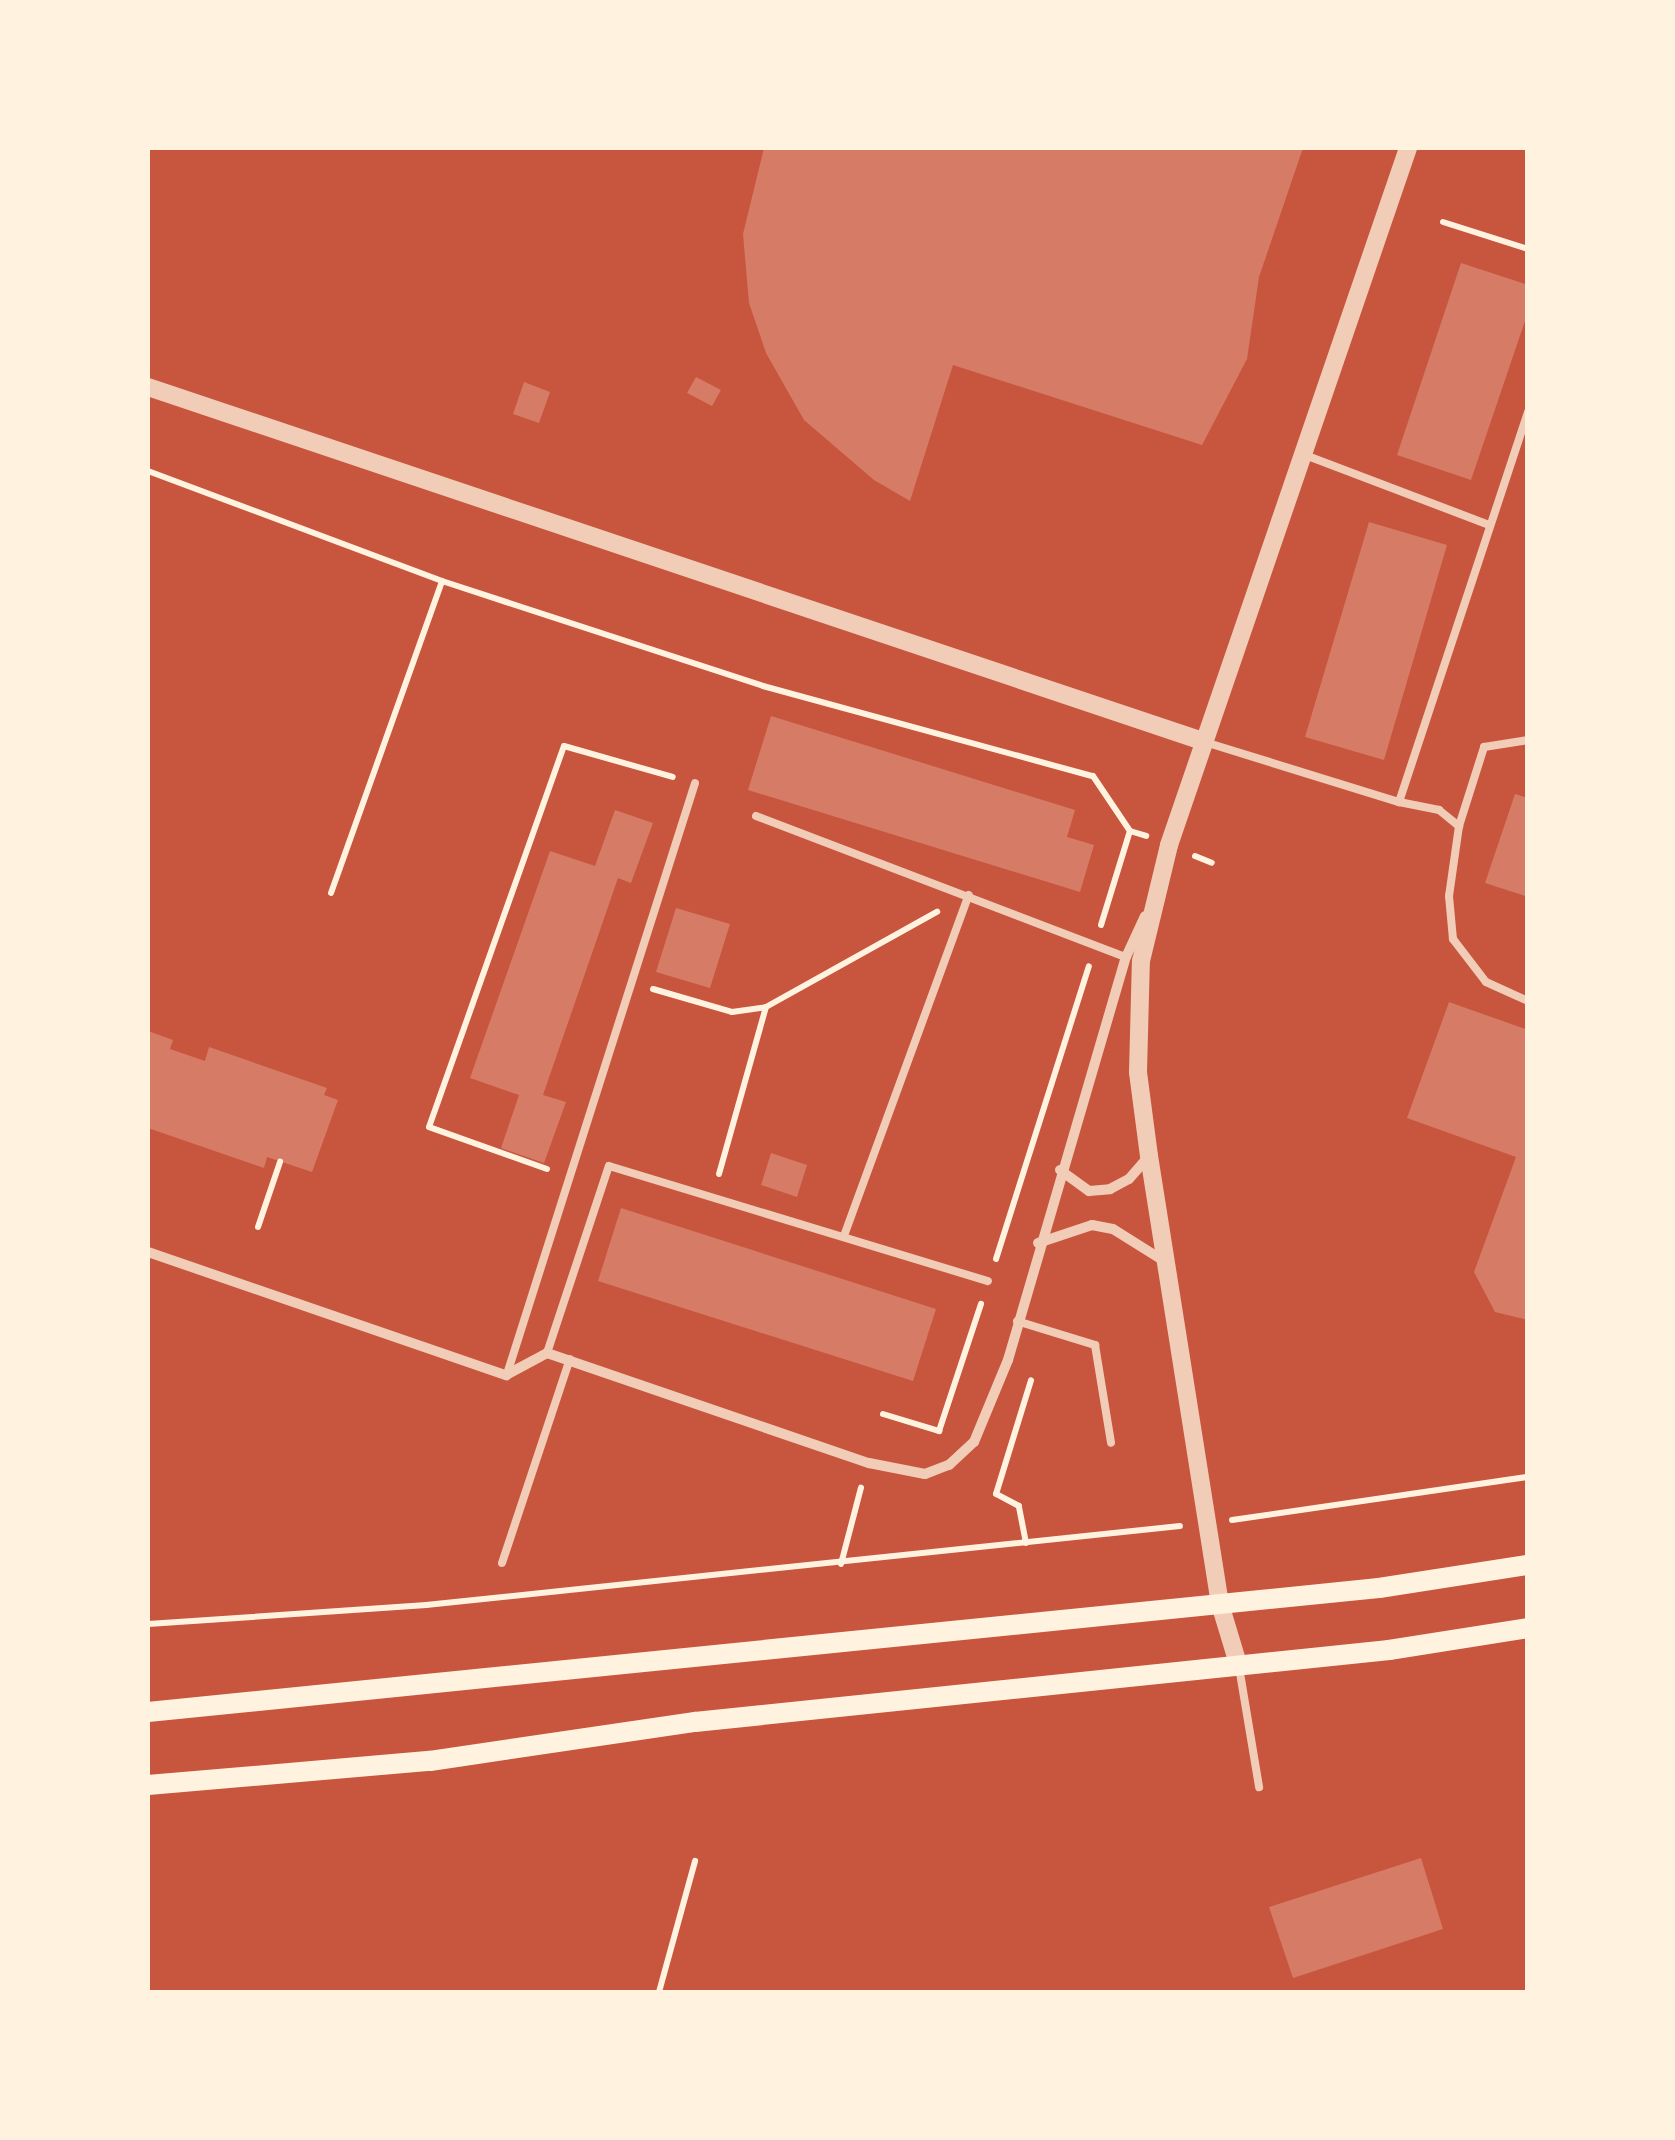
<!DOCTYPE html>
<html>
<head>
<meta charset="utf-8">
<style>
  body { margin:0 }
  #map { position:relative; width:1675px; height:2140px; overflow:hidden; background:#c8553d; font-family:"Source Sans 3",sans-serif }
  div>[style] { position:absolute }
  .building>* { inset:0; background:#d67c66 }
  .path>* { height:6px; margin:-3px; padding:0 3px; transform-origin:3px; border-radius:3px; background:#fff3e0 }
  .service>* { height:8px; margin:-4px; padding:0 4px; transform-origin:4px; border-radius:4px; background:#f1ccb7 }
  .minor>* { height:10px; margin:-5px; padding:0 5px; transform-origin:5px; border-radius:5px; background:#f1ccb7 }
  .tertiary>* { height:18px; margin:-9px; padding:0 9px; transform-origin:9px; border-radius:9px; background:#f1ccb7 }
  .secondary>* { height:20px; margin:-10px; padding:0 10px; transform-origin:10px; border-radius:10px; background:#fff3e0 }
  span { translate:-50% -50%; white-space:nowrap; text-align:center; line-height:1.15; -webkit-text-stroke:9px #fff3e0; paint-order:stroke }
  .frame { position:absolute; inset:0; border:150px solid #fff3e0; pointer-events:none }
</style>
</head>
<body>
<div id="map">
  <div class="building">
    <i style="clip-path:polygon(764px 148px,1303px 148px,1259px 277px,1247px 359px,1202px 445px,953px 365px,910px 501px,874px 480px,804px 420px,766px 353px,749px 303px,743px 234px)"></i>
    <i style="clip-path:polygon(1461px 263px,1528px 285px,1528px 312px,1471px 480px,1397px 455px)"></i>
    <i style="clip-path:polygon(696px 377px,721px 390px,712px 406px,687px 393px)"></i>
    <i style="clip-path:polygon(524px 382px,550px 392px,539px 423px,513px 414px)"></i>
    <i style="clip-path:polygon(1369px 522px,1447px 545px,1384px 760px,1305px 737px)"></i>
    <i style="clip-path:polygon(771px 716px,1075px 810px,1067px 837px,1094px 845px,1080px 892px,748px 790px)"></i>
    <i style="clip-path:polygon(1515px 794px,1528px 798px,1528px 897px,1485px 883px)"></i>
    <i style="clip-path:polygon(615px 810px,653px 823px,631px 883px,618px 878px,543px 1095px,566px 1102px,544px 1163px,501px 1148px,519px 1095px,470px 1078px,550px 851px,595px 866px)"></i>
    <i style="clip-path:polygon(676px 908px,730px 924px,710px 988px,656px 972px)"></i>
    <i style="clip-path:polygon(1449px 1002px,1528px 1030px,1528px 1320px,1495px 1312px,1474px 1272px,1516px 1157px,1407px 1118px)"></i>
    <i style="clip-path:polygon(148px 1031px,173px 1040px,170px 1049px,205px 1061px,209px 1047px,327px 1088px,324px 1095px,338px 1100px,312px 1172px,267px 1157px,264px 1168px,148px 1128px)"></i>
    <i style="clip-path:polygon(771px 1153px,807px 1165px,797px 1197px,761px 1185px)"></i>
    <i style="clip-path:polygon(621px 1208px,936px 1309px,913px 1381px,598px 1281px)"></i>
    <i style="clip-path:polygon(1421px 1858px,1443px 1929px,1293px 1978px,1269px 1907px)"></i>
  </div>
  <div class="path">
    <i style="left:1443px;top:222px;width:89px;rotate:17.6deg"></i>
    <i style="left:148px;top:471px;width:314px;rotate:20.5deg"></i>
    <i style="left:442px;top:581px;width:338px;rotate:18.1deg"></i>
    <i style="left:763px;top:686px;width:342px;rotate:15.3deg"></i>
    <i style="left:1093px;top:776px;width:66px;rotate:56.1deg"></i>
    <i style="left:1130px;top:831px;width:17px;rotate:17deg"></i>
    <i style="left:1195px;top:856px;width:18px;rotate:22deg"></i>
    <i style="left:331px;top:893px;width:331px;rotate:-70.4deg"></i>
    <i style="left:1101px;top:925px;width:98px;rotate:-72.9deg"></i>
    <i style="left:653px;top:989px;width:82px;rotate:16.2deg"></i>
    <i style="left:732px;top:1012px;width:34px;rotate:-8deg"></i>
    <i style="left:766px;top:1007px;width:196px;rotate:-29.1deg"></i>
    <i style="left:547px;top:1169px;width:125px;rotate:-160.4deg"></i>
    <i style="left:429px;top:1127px;width:404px;rotate:-70.5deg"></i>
    <i style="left:564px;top:746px;width:113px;rotate:15.9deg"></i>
    <i style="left:719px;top:1174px;width:173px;rotate:-74.3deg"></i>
    <i style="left:258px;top:1227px;width:69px;rotate:-71.3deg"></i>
    <i style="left:996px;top:1259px;width:307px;rotate:-72.4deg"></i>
    <i style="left:883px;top:1414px;width:59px;rotate:16.9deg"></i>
    <i style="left:939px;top:1431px;width:134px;rotate:-71.7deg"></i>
    <i style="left:1232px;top:1520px;width:299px;rotate:-8.3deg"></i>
    <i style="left:1026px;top:1543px;width:38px;rotate:-101deg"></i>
    <i style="left:1019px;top:1506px;width:26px;rotate:-152deg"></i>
    <i style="left:996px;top:1494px;width:119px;rotate:-72.9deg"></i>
    <i style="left:841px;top:1564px;width:79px;rotate:-75.3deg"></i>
    <i style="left:148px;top:1624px;width:279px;rotate:-3.9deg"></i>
    <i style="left:426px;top:1605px;width:758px;rotate:-5.98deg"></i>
    <i style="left:659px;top:1992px;width:136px;rotate:-74.6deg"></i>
  </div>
  <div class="service">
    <i style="left:1528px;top:412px;width:411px;rotate:108.3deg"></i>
    <i style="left:1399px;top:802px;width:41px;rotate:11.3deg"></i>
    <i style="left:1439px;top:810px;width:26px;rotate:39deg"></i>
    <i style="left:1459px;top:826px;width:71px;rotate:98.1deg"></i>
    <i style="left:1449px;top:896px;width:43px;rotate:84.7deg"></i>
    <i style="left:1453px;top:939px;width:54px;rotate:52.5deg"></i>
    <i style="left:1486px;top:982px;width:46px;rotate:24.3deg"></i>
    <i style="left:1305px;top:455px;width:197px;rotate:20.8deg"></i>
    <i style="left:1208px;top:743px;width:200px;rotate:17.2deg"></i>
    <i style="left:756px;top:816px;width:396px;rotate:20.9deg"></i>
    <i style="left:1459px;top:826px;width:83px;rotate:-72.4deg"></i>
    <i style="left:1484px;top:747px;width:45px;rotate:-9deg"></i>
    <i style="left:845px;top:1233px;width:360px;rotate:-69.9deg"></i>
    <i style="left:1017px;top:1321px;width:82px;rotate:17.1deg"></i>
    <i style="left:1095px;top:1345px;width:99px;rotate:80.7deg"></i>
    <i style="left:547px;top:1353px;width:197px;rotate:-71.7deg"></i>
    <i style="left:609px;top:1166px;width:396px;rotate:16.9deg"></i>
    <i style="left:507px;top:1374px;width:620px;rotate:-72.35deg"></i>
    <i style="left:502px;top:1563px;width:215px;rotate:-71.6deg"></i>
    <i style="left:1239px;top:1667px;width:122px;rotate:80.5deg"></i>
  </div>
  <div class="minor">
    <i style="left:1060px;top:1170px;width:36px;rotate:36deg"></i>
    <i style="left:1089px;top:1191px;width:21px;rotate:-5deg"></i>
    <i style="left:1110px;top:1189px;width:21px;rotate:-28deg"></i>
    <i style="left:1129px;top:1179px;width:30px;rotate:-49deg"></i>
    <i style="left:1038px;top:1243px;width:57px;rotate:-18.4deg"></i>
    <i style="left:1092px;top:1225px;width:21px;rotate:11deg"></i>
    <i style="left:1113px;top:1229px;width:60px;rotate:32.1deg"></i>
    <i style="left:148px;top:1252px;width:379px;rotate:19deg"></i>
    <i style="left:506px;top:1375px;width:47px;rotate:-28.2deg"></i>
    <i style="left:547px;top:1353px;width:340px;rotate:18.9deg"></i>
    <i style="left:869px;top:1463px;width:57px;rotate:11.1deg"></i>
    <i style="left:925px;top:1474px;width:26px;rotate:-21deg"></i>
    <i style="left:949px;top:1465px;width:34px;rotate:-43deg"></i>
    <i style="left:974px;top:1442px;width:89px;rotate:-67.5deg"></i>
    <i style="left:1008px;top:1360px;width:420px;rotate:-73.7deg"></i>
    <i style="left:1126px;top:957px;width:45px;rotate:-65.1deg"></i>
  </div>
  <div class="tertiary">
    <i style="left:148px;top:387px;width:1115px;rotate:18.56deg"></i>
    <i style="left:1239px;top:1667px;width:66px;rotate:-106.8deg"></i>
    <i style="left:1220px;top:1604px;width:454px;rotate:-99deg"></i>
    <i style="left:1149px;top:1156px;width:85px;rotate:-97.5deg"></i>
    <i style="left:1138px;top:1072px;width:111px;rotate:-88.5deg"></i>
    <i style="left:1141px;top:961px;width:119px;rotate:-76.4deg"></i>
    <i style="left:1169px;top:845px;width:737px;rotate:-71.07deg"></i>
  </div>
  <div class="secondary">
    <i style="left:148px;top:1712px;width:1237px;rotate:-5.75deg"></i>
    <i style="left:1379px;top:1588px;width:151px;rotate:-8.8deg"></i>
    <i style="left:148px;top:1785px;width:283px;rotate:-4.9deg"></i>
    <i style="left:430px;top:1761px;width:268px;rotate:-8.4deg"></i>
    <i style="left:695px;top:1722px;width:698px;rotate:-5.92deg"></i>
    <i style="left:1389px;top:1650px;width:141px;rotate:-9deg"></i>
  </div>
  <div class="frame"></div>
</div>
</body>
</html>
